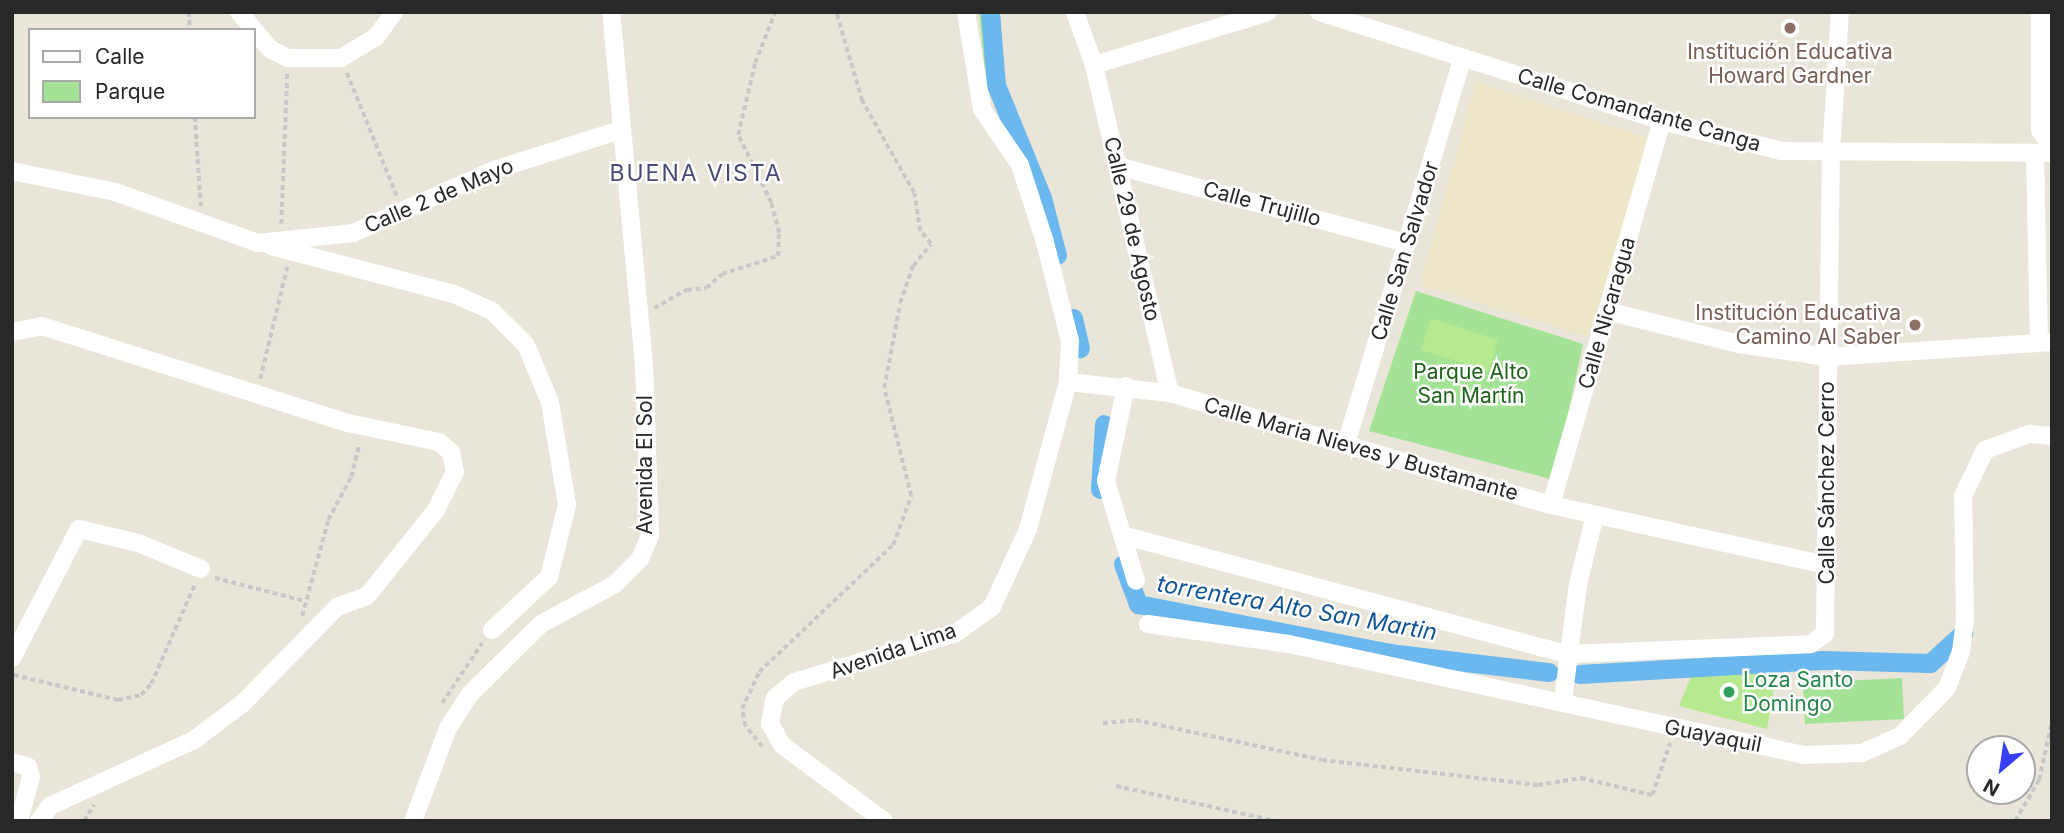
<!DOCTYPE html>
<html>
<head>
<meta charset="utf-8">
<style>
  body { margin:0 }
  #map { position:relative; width:2064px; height:833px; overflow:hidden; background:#eae5d9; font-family:Inter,sans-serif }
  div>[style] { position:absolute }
  .education>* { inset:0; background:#ede6c8 }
  .green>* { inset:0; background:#a4e295 }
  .pitch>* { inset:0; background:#b6e990 }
  .canal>* { height:19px; margin:-9.5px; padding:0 9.5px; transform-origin:9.5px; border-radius:9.5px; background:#6bb8ee }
  .path>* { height:3.5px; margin-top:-1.75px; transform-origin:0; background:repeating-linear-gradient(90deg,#c7c7c7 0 5px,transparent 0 8.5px) }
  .minor>* { height:18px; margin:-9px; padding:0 9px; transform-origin:9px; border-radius:9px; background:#fff }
  .tertiary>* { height:21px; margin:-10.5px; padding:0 10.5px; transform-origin:10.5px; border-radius:10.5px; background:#fff }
  .dots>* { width:19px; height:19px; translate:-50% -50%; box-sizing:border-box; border:4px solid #fff; border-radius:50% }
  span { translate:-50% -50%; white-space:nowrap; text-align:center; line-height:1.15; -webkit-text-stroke:5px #fff; paint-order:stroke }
  .education-label { font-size:21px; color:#785e54 }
  .right { translate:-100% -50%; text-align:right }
  .street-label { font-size:21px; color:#282828 }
  .park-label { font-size:21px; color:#1e6319 }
  .leisure-label { font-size:21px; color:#27864d }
  .left { translate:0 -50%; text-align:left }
  .neighbourhood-label { font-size:23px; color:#494a78; letter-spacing:2px }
  .water-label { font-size:23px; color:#0d5396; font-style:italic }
  .frame { position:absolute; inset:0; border:14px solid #282828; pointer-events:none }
  .legend { position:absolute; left:28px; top:28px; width:228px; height:91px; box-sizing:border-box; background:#fff; border:2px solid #a9a9a9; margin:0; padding:9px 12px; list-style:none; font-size:21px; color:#282828 }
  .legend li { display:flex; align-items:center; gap:14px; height:35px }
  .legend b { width:35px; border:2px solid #a9a9a9 }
  .north { position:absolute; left:1966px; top:735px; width:70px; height:70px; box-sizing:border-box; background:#fff; border:2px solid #a9a9a9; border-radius:50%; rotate:209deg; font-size:19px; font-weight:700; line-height:28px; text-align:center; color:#282828 }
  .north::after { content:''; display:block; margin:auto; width:24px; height:32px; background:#373ff9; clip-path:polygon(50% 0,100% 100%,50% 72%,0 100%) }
</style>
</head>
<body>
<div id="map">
  <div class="education">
    <i style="clip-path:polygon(1476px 82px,1649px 138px,1589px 337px,1420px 285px)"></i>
  </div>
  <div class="green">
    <i style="clip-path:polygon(979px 12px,998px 12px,985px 71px)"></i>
    <i style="clip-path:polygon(1416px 291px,1583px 344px,1554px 480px,1369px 431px)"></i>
    <i style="clip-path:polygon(1902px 678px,1904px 719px,1805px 724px,1803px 683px)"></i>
  </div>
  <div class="pitch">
    <i style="clip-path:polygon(1431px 318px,1498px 340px,1489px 371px,1421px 350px)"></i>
    <i style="clip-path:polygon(1697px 662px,1776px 677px,1767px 729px,1679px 706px)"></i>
  </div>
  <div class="canal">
    <i style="left:990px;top:12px;width:73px;rotate:85.3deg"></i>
    <i style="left:996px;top:85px;width:122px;rotate:67.8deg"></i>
    <i style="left:1042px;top:198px;width:59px;rotate:75.3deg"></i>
    <i style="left:1073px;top:318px;width:31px;rotate:77deg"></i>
    <i style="left:1100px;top:489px;width:65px;rotate:-86.5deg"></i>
    <i style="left:1123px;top:564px;width:43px;rotate:69.4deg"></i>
    <i style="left:1138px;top:604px;width:256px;rotate:11deg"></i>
    <i style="left:1389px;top:653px;width:161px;rotate:6.8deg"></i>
    <i style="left:1579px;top:674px;width:244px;rotate:-3.3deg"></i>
    <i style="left:1823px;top:660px;width:107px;rotate:1.6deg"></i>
    <i style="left:1930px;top:663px;width:45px;rotate:-42.3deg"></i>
  </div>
  <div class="path">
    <i style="left:189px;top:12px;width:18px;rotate:87deg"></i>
    <i style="left:347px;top:73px;width:133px;rotate:67.9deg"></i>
    <i style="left:195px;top:117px;width:89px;rotate:86.1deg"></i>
    <i style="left:281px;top:224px;width:150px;rotate:-87.7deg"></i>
    <i style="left:654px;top:308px;width:38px;rotate:-29deg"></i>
    <i style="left:687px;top:290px;width:19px;rotate:-6deg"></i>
    <i style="left:706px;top:288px;width:21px;rotate:-41deg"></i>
    <i style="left:722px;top:274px;width:59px;rotate:-17.8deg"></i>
    <i style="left:778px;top:256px;width:23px;rotate:-88deg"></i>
    <i style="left:779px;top:233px;width:31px;rotate:-105deg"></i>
    <i style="left:771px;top:203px;width:76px;rotate:-115.9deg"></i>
    <i style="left:738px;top:135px;width:74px;rotate:-76.7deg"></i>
    <i style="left:755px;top:63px;width:55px;rotate:-68.6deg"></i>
    <i style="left:260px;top:379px;width:115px;rotate:-76.4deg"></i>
    <i style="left:215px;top:578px;width:93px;rotate:14.3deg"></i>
    <i style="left:302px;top:616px;width:99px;rotate:-74.8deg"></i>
    <i style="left:328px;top:520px;width:49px;rotate:-61.9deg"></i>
    <i style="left:351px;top:477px;width:34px;rotate:-76deg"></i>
    <i style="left:14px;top:675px;width:107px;rotate:13.5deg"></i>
    <i style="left:118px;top:700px;width:24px;rotate:-12deg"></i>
    <i style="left:141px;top:695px;width:15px;rotate:-48deg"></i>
    <i style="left:151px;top:684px;width:109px;rotate:-66.3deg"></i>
    <i style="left:442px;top:703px;width:72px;rotate:-56.3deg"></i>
    <i style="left:1103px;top:723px;width:33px;rotate:-5deg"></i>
    <i style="left:1136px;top:720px;width:190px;rotate:12.1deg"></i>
    <i style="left:1322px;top:760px;width:217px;rotate:6.6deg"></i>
    <i style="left:1538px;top:785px;width:44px;rotate:-9.2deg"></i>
    <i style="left:1581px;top:778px;width:73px;rotate:13.5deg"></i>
    <i style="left:1652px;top:795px;width:55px;rotate:-70.9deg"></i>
    <i style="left:762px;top:747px;width:27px;rotate:-129deg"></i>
    <i style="left:745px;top:726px;width:17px;rotate:-100deg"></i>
    <i style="left:742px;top:709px;width:41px;rotate:-65.3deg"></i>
    <i style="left:759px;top:672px;width:185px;rotate:-43.5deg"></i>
    <i style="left:893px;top:545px;width:52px;rotate:-69.8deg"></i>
    <i style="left:911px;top:496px;width:111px;rotate:-104deg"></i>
    <i style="left:884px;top:388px;width:86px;rotate:-79.3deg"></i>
    <i style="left:900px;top:303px;width:39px;rotate:-71deg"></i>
    <i style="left:913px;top:266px;width:28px;rotate:-51deg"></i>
    <i style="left:931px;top:244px;width:17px;rotate:-130deg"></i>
    <i style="left:920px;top:231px;width:38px;rotate:-99deg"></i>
    <i style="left:914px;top:193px;width:106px;rotate:-119.5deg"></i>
    <i style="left:862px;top:101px;width:93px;rotate:-106.3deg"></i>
    <i style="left:1116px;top:786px;width:165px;rotate:12.3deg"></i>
    <i style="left:84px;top:821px;width:19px;rotate:-58deg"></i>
    <i style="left:2015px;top:821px;width:48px;rotate:-59.7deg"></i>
    <i style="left:2039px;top:780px;width:61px;rotate:-77.8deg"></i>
  </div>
  <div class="minor">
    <i style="left:239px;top:12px;width:48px;rotate:50deg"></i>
    <i style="left:270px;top:49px;width:20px;rotate:27deg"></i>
    <i style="left:288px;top:58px;width:53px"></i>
    <i style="left:341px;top:58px;width:41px;rotate:-31deg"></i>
    <i style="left:376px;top:37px;width:31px;rotate:-54deg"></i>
    <i style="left:1075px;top:12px;width:56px;rotate:70.3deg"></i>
    <i style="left:1094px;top:65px;width:337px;rotate:77deg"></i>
    <i style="left:1319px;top:12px;width:360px;rotate:17.6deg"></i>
    <i style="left:1662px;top:121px;width:123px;rotate:14.1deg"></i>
    <i style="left:1781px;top:151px;width:271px;rotate:0.4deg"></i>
    <i style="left:1094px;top:65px;width:182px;rotate:-16.9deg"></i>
    <i style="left:2035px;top:154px;width:186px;rotate:88.8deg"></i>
    <i style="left:1117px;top:166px;width:300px;rotate:14.9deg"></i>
    <i style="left:12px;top:171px;width:105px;rotate:11.5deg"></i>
    <i style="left:115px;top:192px;width:152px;rotate:19.6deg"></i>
    <i style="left:258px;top:243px;width:96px;rotate:-6deg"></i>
    <i style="left:353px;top:233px;width:154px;rotate:-24.1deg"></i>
    <i style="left:494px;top:170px;width:132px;rotate:-17.6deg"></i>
    <i style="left:271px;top:246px;width:189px;rotate:14.7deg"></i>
    <i style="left:454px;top:294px;width:42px;rotate:24.1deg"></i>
    <i style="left:492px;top:311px;width:48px;rotate:45deg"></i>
    <i style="left:526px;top:345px;width:62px;rotate:67.2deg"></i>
    <i style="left:550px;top:402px;width:104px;rotate:80.6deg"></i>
    <i style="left:567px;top:505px;width:74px;rotate:104deg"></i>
    <i style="left:549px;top:577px;width:78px;rotate:137.1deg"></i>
    <i style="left:1607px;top:311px;width:136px;rotate:14deg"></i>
    <i style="left:1739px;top:344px;width:89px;rotate:8.4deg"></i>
    <i style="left:1827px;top:357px;width:225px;rotate:-3.8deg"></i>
    <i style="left:12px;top:332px;width:31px;rotate:-11deg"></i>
    <i style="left:42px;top:326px;width:321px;rotate:17.6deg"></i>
    <i style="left:348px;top:423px;width:93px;rotate:11.8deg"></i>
    <i style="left:439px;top:442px;width:16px;rotate:40deg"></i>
    <i style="left:451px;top:452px;width:20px;rotate:79deg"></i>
    <i style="left:455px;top:472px;width:42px;rotate:116.6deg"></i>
    <i style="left:436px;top:510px;width:110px;rotate:128.7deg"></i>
    <i style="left:367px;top:596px;width:32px;rotate:160deg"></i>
    <i style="left:337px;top:607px;width:134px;rotate:134.4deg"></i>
    <i style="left:243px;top:703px;width:61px;rotate:142.9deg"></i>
    <i style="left:194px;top:740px;width:158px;rotate:155.4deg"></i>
    <i style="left:50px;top:806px;width:19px;rotate:126deg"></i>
    <i style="left:1068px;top:382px;width:103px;rotate:6.2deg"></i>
    <i style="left:1170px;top:393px;width:397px;rotate:16.4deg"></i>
    <i style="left:1551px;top:505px;width:282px;rotate:12.3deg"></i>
    <i style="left:1126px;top:386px;width:97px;rotate:101.9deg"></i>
    <i style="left:1106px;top:481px;width:104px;rotate:73.3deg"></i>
    <i style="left:1346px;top:444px;width:404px;rotate:-73.2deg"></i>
    <i style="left:1551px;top:505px;width:400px;rotate:-73.9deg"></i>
    <i style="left:1122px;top:535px;width:461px;rotate:15deg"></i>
    <i style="left:1567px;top:654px;width:244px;rotate:-2.3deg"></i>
    <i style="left:1811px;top:644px;width:17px;rotate:-36deg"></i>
    <i style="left:1825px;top:634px;width:480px;rotate:-89.3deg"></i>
    <i style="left:1831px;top:154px;width:142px;rotate:-86.4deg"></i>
    <i style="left:1148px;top:624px;width:142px;rotate:8.1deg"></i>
    <i style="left:1289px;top:644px;width:527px;rotate:12.16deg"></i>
    <i style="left:1804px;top:755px;width:58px;rotate:-2deg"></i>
    <i style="left:1862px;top:753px;width:42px;rotate:-24.1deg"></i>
    <i style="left:1900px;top:736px;width:67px;rotate:-45.6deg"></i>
    <i style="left:1947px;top:688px;width:39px;rotate:-69deg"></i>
    <i style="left:1961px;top:652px;width:34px;rotate:-83deg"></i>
    <i style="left:1965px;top:618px;width:122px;rotate:-90.9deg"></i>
    <i style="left:1963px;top:496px;width:51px;rotate:-64.4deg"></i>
    <i style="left:1985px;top:450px;width:47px;rotate:-20deg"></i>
    <i style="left:2029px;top:434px;width:23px;rotate:5deg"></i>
    <i style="left:12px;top:658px;width:145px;rotate:-62.6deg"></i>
    <i style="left:79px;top:529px;width:61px;rotate:13.3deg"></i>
    <i style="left:138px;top:543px;width:68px;rotate:22.4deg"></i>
    <i style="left:1563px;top:700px;width:117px;rotate:-82.6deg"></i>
    <i style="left:1578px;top:584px;width:71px;rotate:-76.2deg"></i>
    <i style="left:12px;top:762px;width:17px;rotate:17deg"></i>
    <i style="left:28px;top:767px;width:10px;rotate:73deg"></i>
    <i style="left:31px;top:777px;width:46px;rotate:105.3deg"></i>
    <i style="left:413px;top:821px;width:99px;rotate:-69.4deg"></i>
    <i style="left:448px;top:728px;width:40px;rotate:-57.1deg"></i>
    <i style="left:470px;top:694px;width:100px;rotate:-44.6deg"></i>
    <i style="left:541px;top:624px;width:84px;rotate:-28.4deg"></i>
    <i style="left:615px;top:584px;width:35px;rotate:-45deg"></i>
    <i style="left:640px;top:559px;width:26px;rotate:-67deg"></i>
    <i style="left:650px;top:535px;width:170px;rotate:-92deg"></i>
    <i style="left:644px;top:365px;width:355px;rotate:-95.3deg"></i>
    <i style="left:884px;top:821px;width:127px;rotate:-143.3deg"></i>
    <i style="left:782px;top:745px;width:25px;rotate:-119deg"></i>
    <i style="left:770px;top:723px;width:25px;rotate:-79deg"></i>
    <i style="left:775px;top:698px;width:25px;rotate:-40deg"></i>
    <i style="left:794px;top:682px;width:169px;rotate:-16.8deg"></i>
    <i style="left:956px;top:633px;width:44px;rotate:-35.8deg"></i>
    <i style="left:992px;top:607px;width:86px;rotate:-65.2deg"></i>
    <i style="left:1028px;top:529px;width:152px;rotate:-74.8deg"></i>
    <i style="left:1068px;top:382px;width:41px;rotate:-87.2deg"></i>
    <i style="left:1070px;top:341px;width:102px;rotate:-104.2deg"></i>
    <i style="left:1045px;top:242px;width:81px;rotate:-108deg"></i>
    <i style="left:1020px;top:165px;width:68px;rotate:-124.2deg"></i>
    <i style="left:982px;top:109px;width:98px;rotate:-99.4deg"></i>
  </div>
  <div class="tertiary">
    <i style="left:2041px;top:12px;width:117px;rotate:90deg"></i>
    <i style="left:2041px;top:129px;width:19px;rotate:55deg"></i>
  </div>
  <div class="dots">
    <i style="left:1790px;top:28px;background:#8d6e63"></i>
    <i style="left:1915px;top:325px;background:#8d6e63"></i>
    <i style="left:1729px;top:692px;background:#2e9e5b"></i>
  </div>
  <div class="education-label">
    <span style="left:1790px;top:64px">Institución Educativa<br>Howard Gardner</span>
    <span class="right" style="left:1901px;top:325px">Institución Educativa<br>Camino Al Saber</span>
  </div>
  <div class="street-label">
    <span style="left:1639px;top:110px;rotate:16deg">Calle Comandante Canga</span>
    <span style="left:439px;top:196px;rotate:-23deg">Calle 2 de Mayo</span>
    <span style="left:1262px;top:204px;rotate:15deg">Calle Trujillo</span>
    <span style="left:1132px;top:229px;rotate:77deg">Calle 29 de Agosto</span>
    <span style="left:1405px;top:251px;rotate:-73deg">Calle San Salvador</span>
    <span style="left:1607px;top:313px;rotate:-74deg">Calle Nicaragua</span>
    <span style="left:1361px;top:449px;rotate:16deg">Calle Maria Nieves y Bustamante</span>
    <span style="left:645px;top:465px;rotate:-90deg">Avenida El Sol</span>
    <span style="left:1827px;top:483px;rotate:-90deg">Calle Sánchez Cerro</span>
    <span style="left:893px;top:651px;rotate:-19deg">Avenida Lima</span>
    <span style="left:1713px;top:736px;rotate:11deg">Guayaquil</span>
  </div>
  <div class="park-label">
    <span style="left:1471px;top:384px">Parque Alto<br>San Martín</span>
  </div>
  <div class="leisure-label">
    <span class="left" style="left:1743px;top:692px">Loza Santo<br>Domingo</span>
  </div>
  <div class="neighbourhood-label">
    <span style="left:696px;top:173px">BUENA VISTA</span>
  </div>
  <div class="water-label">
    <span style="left:1297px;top:608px;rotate:10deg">torrentera Alto San Martin</span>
  </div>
  <div class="frame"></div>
  <ul class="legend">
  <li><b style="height:9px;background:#fff"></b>Calle</li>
  <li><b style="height:19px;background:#a4e295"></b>Parque</li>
  </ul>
  <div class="north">N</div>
</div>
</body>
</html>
